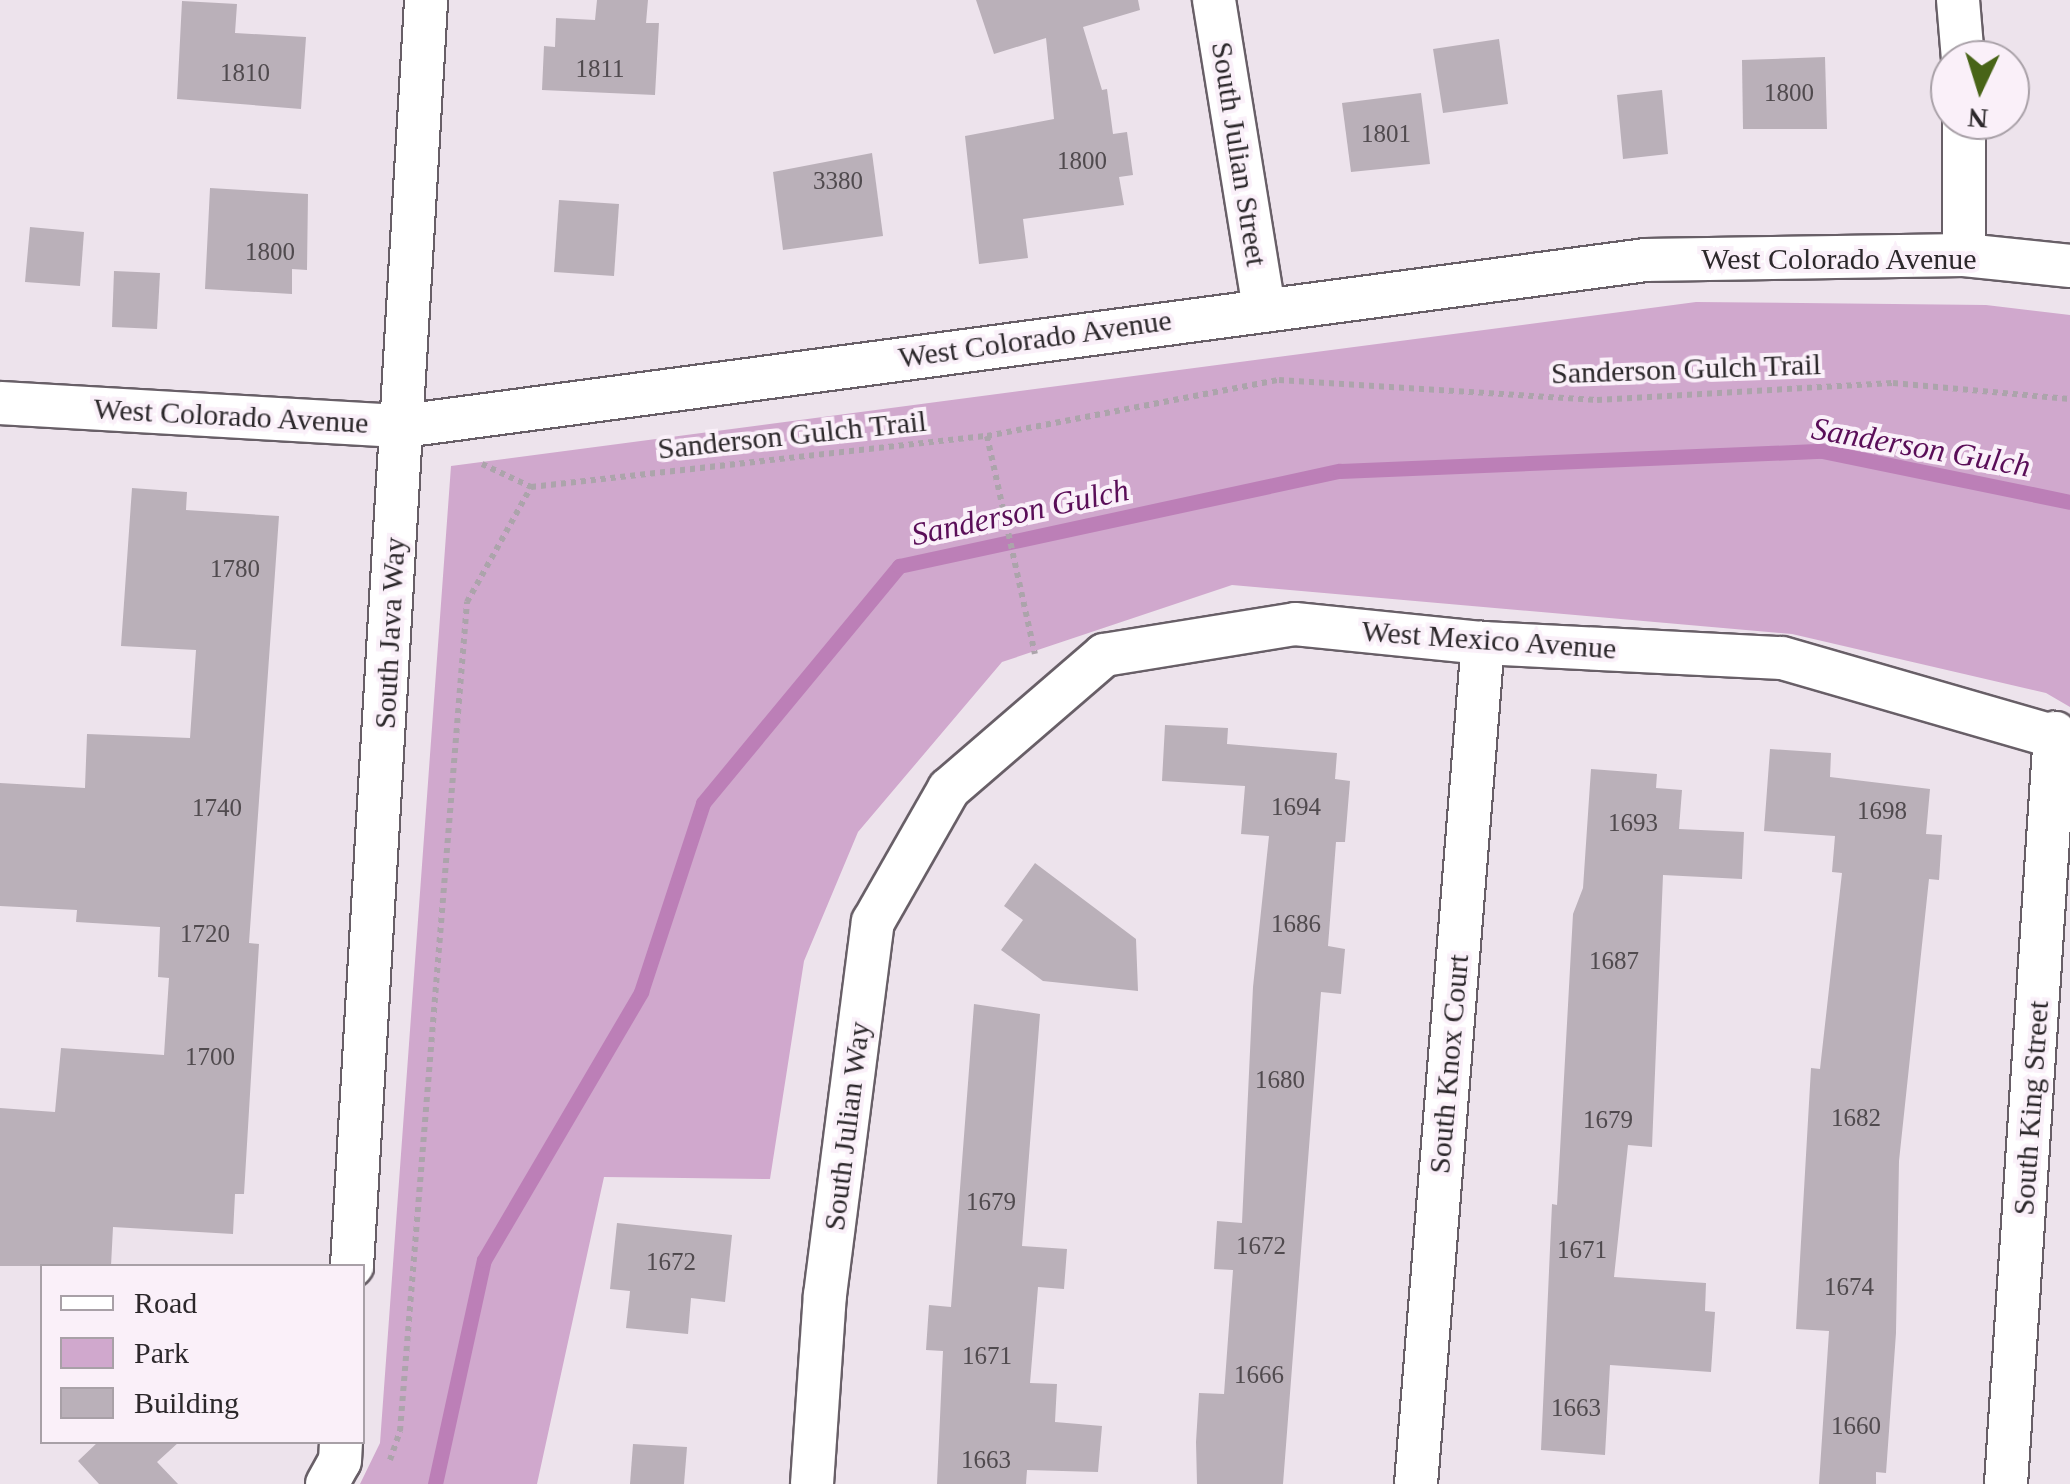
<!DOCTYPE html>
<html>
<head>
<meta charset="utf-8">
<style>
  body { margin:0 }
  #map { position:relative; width:2070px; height:1484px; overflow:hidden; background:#ede3ec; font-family:"Times New Roman",serif }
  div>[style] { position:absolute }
  .green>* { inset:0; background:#d0a8cd }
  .stream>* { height:15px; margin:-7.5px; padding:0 7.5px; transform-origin:7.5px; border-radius:7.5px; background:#bc7fb7 }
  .building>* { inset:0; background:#bab0b9 }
  .path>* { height:6px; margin-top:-3px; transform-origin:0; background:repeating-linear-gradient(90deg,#aca4ab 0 5px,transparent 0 10px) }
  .roads { filter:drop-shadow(2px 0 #685f67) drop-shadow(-2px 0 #685f67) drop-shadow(0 2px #685f67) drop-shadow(0 -2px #685f67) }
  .minor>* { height:42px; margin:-21px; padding:0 21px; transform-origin:21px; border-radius:21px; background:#fff }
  span { translate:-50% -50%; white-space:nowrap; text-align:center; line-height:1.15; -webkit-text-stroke:8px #faf0f9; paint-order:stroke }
  .number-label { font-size:25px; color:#504a4e }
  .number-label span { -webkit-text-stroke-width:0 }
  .street-label { font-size:30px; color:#2c282b }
  .water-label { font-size:32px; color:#5a0e58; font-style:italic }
  .legend { position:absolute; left:40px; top:1264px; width:325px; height:180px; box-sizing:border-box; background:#faf0f9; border:2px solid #a8a0a7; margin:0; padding:12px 18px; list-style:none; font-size:30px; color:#2c282b }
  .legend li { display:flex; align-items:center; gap:20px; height:50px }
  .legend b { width:50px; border:2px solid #a8a0a7 }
  .north { position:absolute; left:1930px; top:40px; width:100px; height:100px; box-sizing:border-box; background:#faf0f9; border:2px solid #a8a0a7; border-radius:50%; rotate:184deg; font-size:28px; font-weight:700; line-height:40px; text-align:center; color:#2c282b }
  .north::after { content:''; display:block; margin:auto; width:35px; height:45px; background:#486417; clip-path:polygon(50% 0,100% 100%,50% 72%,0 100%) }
</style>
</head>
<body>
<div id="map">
  <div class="green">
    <i style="clip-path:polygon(1696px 302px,1986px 305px,2070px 315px,2070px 707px,2046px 693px,1792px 634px,1232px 585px,1002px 662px,858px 832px,804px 961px,770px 1179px,604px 1177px,537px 1484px,360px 1484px,380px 1443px,451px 466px)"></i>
  </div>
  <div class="stream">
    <i style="left:435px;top:1484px;width:229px;rotate:-77.7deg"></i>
    <i style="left:484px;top:1260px;width:311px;rotate:-59.6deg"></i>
    <i style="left:641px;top:992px;width:199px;rotate:-71.8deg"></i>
    <i style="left:703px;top:803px;width:308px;rotate:-50.4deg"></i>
    <i style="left:899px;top:566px;width:451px;rotate:-12.2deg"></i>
    <i style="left:1340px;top:471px;width:482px;rotate:-2.4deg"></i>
    <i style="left:1822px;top:451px;width:253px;rotate:11.6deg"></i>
  </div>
  <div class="building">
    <i style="clip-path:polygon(597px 0,648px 0,646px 23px,659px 23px,655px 95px,542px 90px,544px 46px,555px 47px,556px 18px,595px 20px)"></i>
    <i style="clip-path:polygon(976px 0,1138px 0,1140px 10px,1083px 27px,1102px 90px,1107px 89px,1113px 134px,1127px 132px,1133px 175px,1119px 177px,1124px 205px,1023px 219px,1028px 258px,979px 264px,965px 136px,1054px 119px,1046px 38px,994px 54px)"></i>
    <i style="clip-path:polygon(182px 1px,237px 4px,235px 33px,306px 37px,301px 109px,177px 99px)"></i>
    <i style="clip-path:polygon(1499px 39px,1508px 104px,1443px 113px,1433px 49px)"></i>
    <i style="clip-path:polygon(1825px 57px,1827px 129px,1743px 129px,1742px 60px)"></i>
    <i style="clip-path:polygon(1662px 90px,1668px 154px,1623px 159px,1617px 95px)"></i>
    <i style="clip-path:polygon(1421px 93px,1430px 164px,1351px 172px,1342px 103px)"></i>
    <i style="clip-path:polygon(872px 153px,883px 236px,783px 250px,773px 172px)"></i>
    <i style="clip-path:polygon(210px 188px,308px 194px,307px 270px,292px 269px,292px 294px,205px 289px)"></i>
    <i style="clip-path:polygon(559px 200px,619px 204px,614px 276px,554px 272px)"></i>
    <i style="clip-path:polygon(30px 227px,84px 232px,80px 286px,25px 282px)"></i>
    <i style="clip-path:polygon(114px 271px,160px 273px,157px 329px,112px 327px)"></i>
    <i style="clip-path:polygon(132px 488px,187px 492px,186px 510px,279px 516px,249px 943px,259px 944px,244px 1194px,235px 1194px,233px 1234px,113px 1227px,111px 1266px,0 1266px,0 1108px,55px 1112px,61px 1048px,164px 1055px,169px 978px,158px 977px,160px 927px,76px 922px,77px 910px,0 906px,0 783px,85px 788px,87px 734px,190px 738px,196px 650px,121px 646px)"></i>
    <i style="clip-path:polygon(1165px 725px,1228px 728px,1227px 744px,1337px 753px,1335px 779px,1350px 781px,1345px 842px,1336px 842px,1328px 946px,1345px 949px,1341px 994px,1321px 992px,1283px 1484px,1197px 1484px,1196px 1442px,1199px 1393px,1224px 1394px,1233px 1270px,1214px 1269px,1217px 1221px,1242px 1223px,1253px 987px,1269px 836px,1241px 834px,1245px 786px,1162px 781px)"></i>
    <i style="clip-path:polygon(1770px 749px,1831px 753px,1830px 777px,1930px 789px,1926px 834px,1942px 835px,1939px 880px,1929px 879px,1899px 1161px,1896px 1333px,1886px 1473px,1876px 1472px,1876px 1484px,1819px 1484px,1829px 1331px,1796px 1329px,1811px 1068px,1820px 1069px,1842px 873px,1832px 872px,1835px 836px,1764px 831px)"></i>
    <i style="clip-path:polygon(1591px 769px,1657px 774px,1656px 788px,1682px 790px,1679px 829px,1744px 832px,1742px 879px,1663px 875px,1652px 1147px,1628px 1145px,1614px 1277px,1706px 1283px,1705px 1311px,1715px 1312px,1711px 1372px,1610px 1365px,1605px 1455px,1541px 1450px,1552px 1204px,1557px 1205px,1573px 914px,1583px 888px)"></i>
    <i style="clip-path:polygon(1035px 863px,1136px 939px,1138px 991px,1043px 981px,1001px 950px,1023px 920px,1004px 906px)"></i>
    <i style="clip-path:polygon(974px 1004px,1040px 1014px,1022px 1246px,1067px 1249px,1064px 1289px,1038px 1287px,1030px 1383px,1057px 1384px,1055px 1422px,1102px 1426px,1098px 1472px,1027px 1470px,1026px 1484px,937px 1484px,943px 1351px,926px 1350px,929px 1305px,951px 1307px)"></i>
    <i style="clip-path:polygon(617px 1223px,732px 1235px,725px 1302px,691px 1298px,688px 1334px,626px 1328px,630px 1291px,610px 1289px)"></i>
    <i style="clip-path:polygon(98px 1442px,179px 1442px,157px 1462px,178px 1484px,99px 1484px,78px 1461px)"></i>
    <i style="clip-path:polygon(633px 1444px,687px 1447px,684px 1484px,630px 1484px)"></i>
  </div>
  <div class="path">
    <i style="left:987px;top:436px;width:223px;rotate:77.6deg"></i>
    <i style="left:482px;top:464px;width:54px;rotate:25.1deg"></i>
    <i style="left:390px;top:1460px;width:31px;rotate:-71deg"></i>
    <i style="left:400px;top:1431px;width:832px;rotate:-85.38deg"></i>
    <i style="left:467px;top:602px;width:132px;rotate:-60.9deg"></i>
    <i style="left:531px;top:487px;width:459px;rotate:-6.4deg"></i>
    <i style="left:987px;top:436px;width:297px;rotate:-10.9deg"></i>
    <i style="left:1279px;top:380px;width:319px;rotate:3.6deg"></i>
    <i style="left:1597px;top:400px;width:296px;rotate:-3.3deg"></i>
    <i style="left:1893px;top:383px;width:178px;rotate:5.2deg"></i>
  </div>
  <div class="roads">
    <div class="minor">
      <i style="left:1214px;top:0;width:312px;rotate:80.8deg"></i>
      <i style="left:1958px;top:0;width:60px;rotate:85.2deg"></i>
      <i style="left:1964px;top:120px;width:135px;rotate:90deg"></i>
      <i style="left:0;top:403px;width:404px;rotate:3.3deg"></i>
      <i style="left:403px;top:426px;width:1253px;rotate:-7.61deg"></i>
      <i style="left:1645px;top:260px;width:319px;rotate:-0.9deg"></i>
      <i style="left:1964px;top:255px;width:107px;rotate:5.9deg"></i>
      <i style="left:352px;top:1266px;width:1268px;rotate:-86.65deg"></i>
      <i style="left:327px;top:1484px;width:26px;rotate:-61deg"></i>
      <i style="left:340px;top:1461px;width:19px;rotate:-87deg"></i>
      <i style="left:812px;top:1484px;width:189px;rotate:-86.1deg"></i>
      <i style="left:825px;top:1295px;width:376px;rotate:-82.7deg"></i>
      <i style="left:873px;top:922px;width:153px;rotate:-60.3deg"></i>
      <i style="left:949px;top:789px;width:205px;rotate:-40.8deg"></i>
      <i style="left:1104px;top:655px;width:193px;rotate:-9.2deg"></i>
      <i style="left:1295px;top:624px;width:189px;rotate:5.8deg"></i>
      <i style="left:1483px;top:643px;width:299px;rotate:2.9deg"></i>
      <i style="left:1782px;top:658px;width:300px;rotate:16.1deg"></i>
      <i style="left:1416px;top:1484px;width:844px;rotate:-85.45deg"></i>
      <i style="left:2006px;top:1484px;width:753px;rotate:-86.27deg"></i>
    </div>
  </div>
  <div class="number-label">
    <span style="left:600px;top:69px">1811</span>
    <span style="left:245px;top:73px">1810</span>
    <span style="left:1789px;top:93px">1800</span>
    <span style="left:1386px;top:134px">1801</span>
    <span style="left:1082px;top:161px">1800</span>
    <span style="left:838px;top:181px">3380</span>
    <span style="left:270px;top:252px">1800</span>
    <span style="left:235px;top:569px">1780</span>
    <span style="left:1296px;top:807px">1694</span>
    <span style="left:217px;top:808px">1740</span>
    <span style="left:1882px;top:811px">1698</span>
    <span style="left:1633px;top:823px">1693</span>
    <span style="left:1296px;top:924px">1686</span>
    <span style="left:205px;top:934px">1720</span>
    <span style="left:1614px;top:961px">1687</span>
    <span style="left:210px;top:1057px">1700</span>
    <span style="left:1280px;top:1080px">1680</span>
    <span style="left:1856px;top:1118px">1682</span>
    <span style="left:1608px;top:1120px">1679</span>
    <span style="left:991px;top:1202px">1679</span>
    <span style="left:1261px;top:1246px">1672</span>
    <span style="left:1582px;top:1250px">1671</span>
    <span style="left:671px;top:1262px">1672</span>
    <span style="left:1849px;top:1287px">1674</span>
    <span style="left:987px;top:1356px">1671</span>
    <span style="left:1259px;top:1375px">1666</span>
    <span style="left:1576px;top:1408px">1663</span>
    <span style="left:1856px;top:1426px">1660</span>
    <span style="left:986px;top:1460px">1663</span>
  </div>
  <div class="street-label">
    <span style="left:1239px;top:154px;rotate:81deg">South Julian Street</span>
    <span style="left:1839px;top:259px">West Colorado Avenue</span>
    <span style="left:1035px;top:339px;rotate:-8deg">West Colorado Avenue</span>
    <span style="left:1686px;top:369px;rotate:-2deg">Sanderson Gulch Trail</span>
    <span style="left:231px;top:416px;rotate:3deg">West Colorado Avenue</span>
    <span style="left:792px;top:435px;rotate:-6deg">Sanderson Gulch Trail</span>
    <span style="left:390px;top:633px;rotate:-87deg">South Java Way</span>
    <span style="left:1489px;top:640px;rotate:4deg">West Mexico Avenue</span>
    <span style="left:1449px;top:1064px;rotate:-85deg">South Knox Court</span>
    <span style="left:2031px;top:1108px;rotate:-86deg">South King Street</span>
    <span style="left:847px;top:1126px;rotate:-83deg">South Julian Way</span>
  </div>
  <div class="water-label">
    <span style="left:1921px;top:447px;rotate:10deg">Sanderson Gulch</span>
    <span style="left:1020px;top:512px;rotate:-12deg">Sanderson Gulch</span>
  </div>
  <ul class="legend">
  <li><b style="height:12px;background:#fff"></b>Road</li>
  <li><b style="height:28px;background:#d0a8cd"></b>Park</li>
  <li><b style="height:28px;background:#bab0b9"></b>Building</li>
  </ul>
  <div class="north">N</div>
</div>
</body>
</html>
